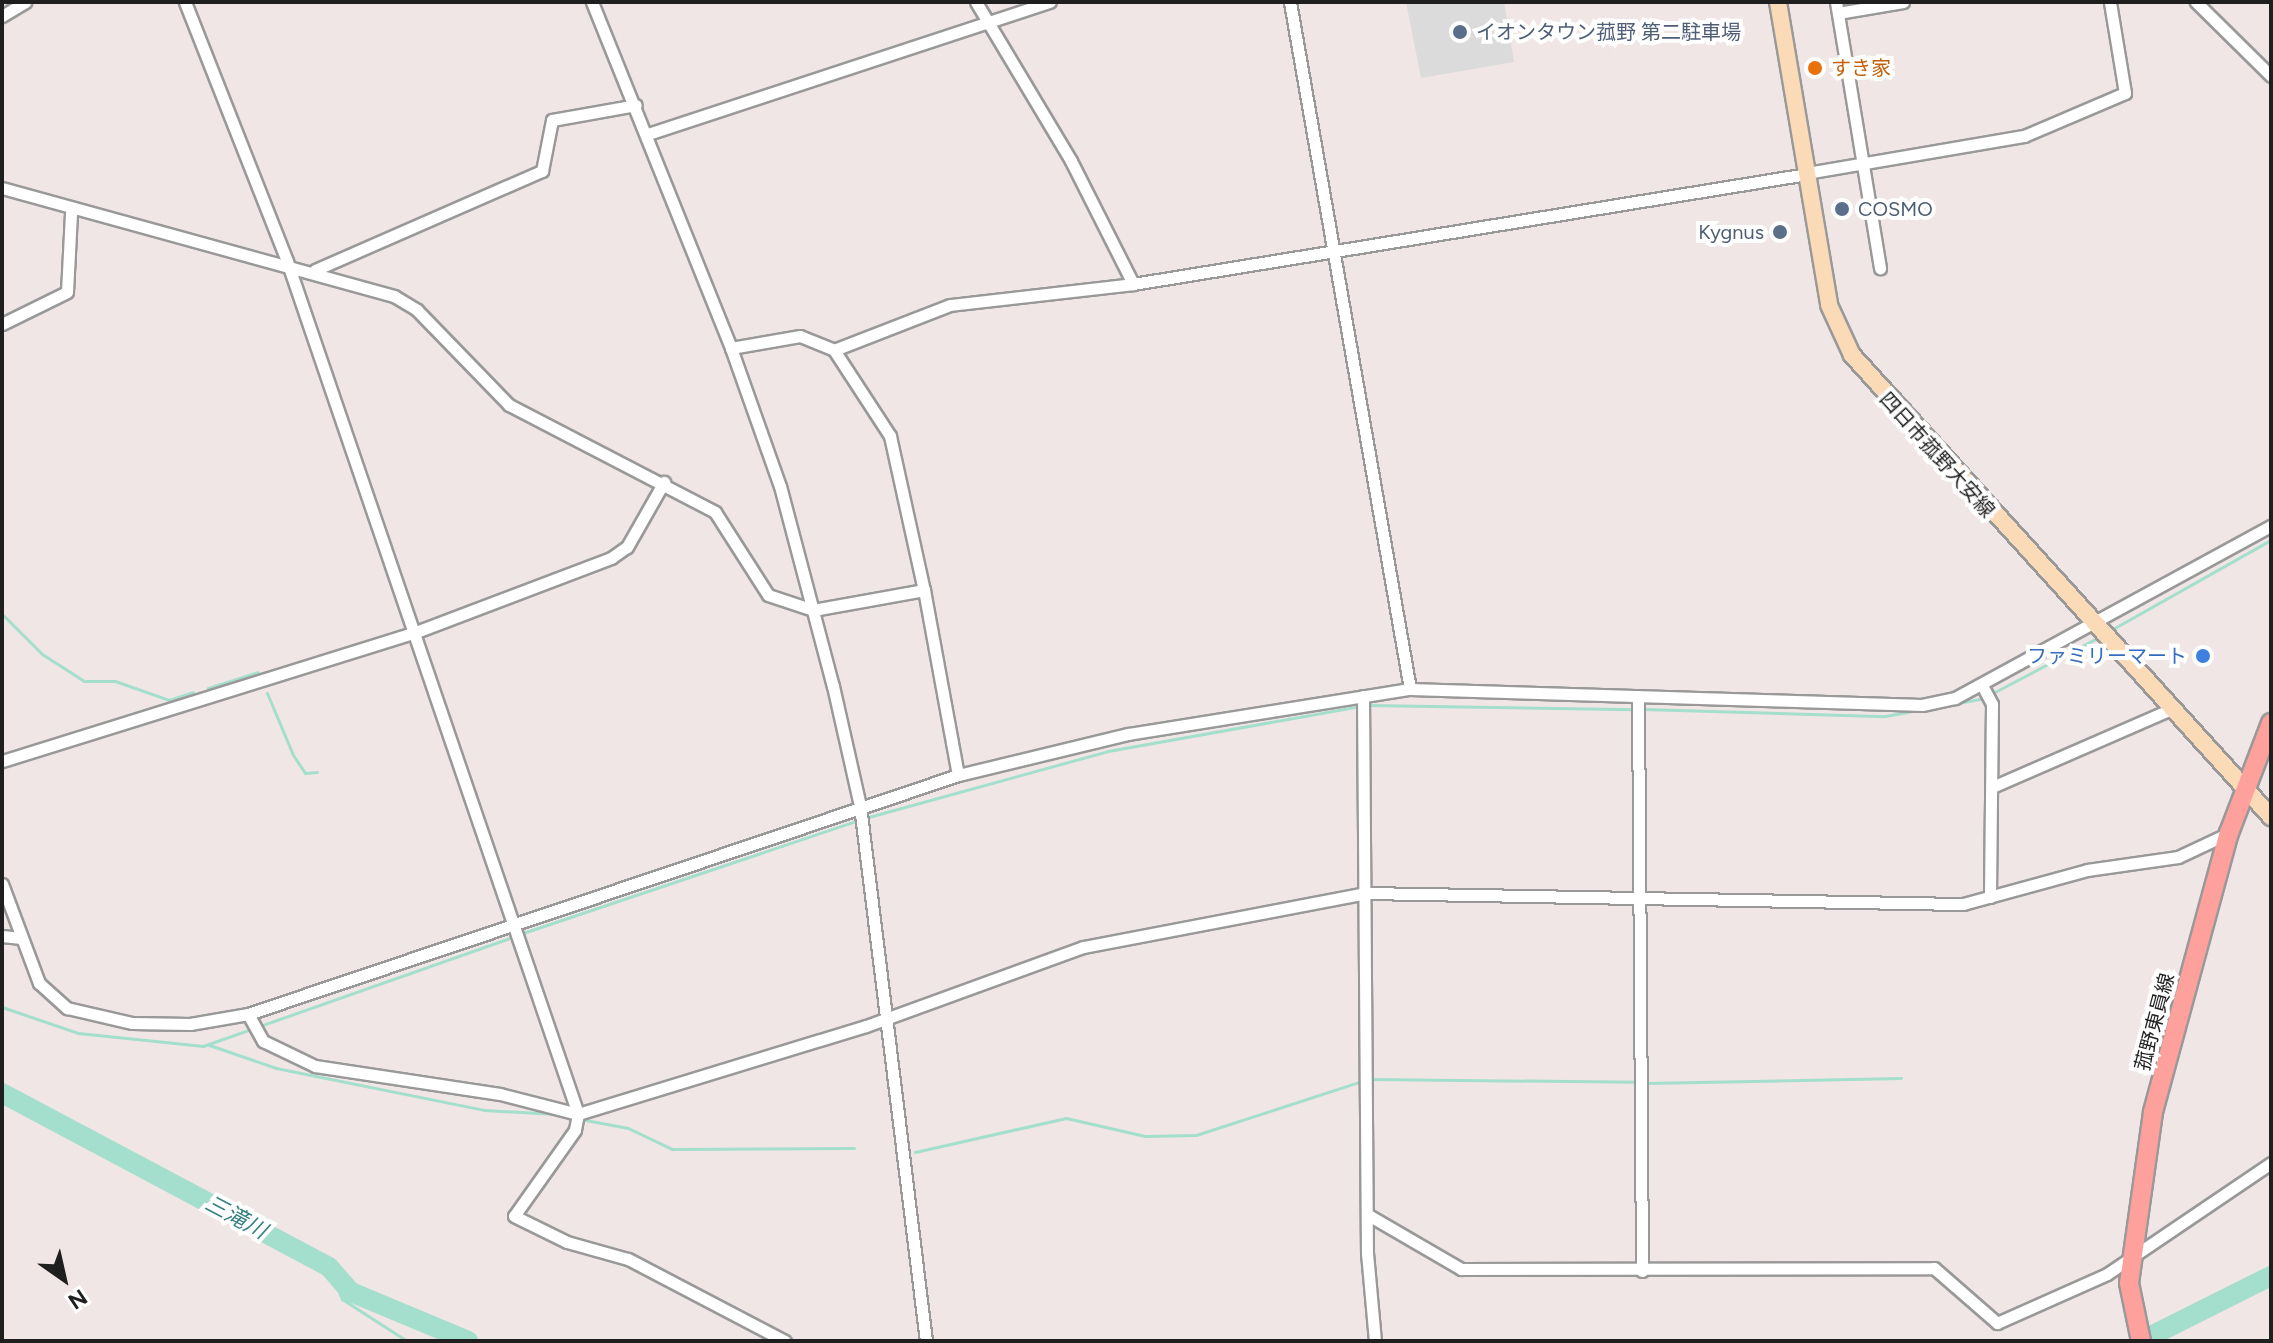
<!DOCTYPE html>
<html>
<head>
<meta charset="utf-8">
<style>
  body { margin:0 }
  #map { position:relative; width:2273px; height:1343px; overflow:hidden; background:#f0e6e5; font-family:Figtree,"Noto Sans JP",sans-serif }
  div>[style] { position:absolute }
  .parking>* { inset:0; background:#dbdbdb }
  .stream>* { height:3px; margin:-1.5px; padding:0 1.5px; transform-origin:1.5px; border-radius:1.5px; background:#a4decd }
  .river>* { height:20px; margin:-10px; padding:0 10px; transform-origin:10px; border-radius:10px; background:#a4decd }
  .roads { filter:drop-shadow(2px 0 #999) drop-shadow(-2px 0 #999) drop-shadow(0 2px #999) drop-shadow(0 -2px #999) }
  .street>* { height:11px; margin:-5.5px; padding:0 5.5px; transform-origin:5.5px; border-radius:5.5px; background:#fff }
  .secondary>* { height:16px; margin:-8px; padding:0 8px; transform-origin:8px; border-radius:8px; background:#fbdbb7 }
  .primary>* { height:18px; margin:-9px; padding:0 9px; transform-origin:9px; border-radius:9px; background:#fea09b }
  .dots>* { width:22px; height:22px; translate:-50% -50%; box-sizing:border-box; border:4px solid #fff; border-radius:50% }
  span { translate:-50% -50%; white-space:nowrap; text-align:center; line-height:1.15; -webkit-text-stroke:8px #fff; paint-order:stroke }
  .service-label { font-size:20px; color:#4e5e75 }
  .left { translate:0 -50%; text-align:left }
  .right { translate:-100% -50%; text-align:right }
  .food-label { font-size:20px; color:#c56008 }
  .street-label { font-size:20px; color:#1f1f1f }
  .shop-label { font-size:20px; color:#366cbe }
  .water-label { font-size:22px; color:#388180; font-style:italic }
  .frame { position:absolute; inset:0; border:4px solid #1f1f1f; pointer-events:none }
  .north { position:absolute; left:24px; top:1239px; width:80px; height:80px; -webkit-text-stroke:6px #fff; paint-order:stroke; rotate:146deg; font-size:22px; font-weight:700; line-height:32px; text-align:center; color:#1f1f1f }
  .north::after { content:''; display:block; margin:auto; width:28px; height:36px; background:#1f1f1f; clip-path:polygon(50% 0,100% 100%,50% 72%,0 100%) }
</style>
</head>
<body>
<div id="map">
  <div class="parking">
    <i style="clip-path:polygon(1406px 2px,1504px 2px,1514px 62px,1421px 78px)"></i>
  </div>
  <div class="stream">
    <i style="left:2px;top:614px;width:57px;rotate:45deg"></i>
    <i style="left:42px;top:654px;width:50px;rotate:32.7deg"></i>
    <i style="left:84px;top:681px;width:31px"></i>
    <i style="left:115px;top:681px;width:57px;rotate:19.4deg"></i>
    <i style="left:169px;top:700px;width:25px;rotate:-18deg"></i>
    <i style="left:2111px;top:630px;width:184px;rotate:-29.4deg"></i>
    <i style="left:208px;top:688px;width:52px;rotate:-17.7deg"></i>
    <i style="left:267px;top:693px;width:67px;rotate:67.2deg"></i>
    <i style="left:293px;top:755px;width:22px;rotate:56deg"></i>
    <i style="left:305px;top:773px;width:12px;rotate:-5deg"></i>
    <i style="left:1991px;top:694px;width:124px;rotate:-27.8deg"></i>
    <i style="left:1368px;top:705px;width:267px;rotate:0.9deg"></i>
    <i style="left:1643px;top:709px;width:242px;rotate:1.7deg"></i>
    <i style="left:1885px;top:716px;width:102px;rotate:-10.2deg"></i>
    <i style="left:865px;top:818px;width:252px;rotate:-15.4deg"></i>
    <i style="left:1108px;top:751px;width:256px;rotate:-10.1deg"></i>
    <i style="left:520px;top:934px;width:357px;rotate:-18.6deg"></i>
    <i style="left:2px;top:1007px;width:80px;rotate:18.9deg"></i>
    <i style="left:78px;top:1033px;width:126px;rotate:5.9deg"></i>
    <i style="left:203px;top:1046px;width:329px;rotate:-19.4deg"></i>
    <i style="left:209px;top:1045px;width:71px;rotate:18.9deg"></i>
    <i style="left:276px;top:1068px;width:212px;rotate:11.4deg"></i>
    <i style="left:484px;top:1110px;width:73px;rotate:3.1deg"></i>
    <i style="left:1370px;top:1079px;width:268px;rotate:0.6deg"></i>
    <i style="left:1645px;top:1083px;width:256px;rotate:-1.1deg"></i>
    <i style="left:580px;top:1119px;width:49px;rotate:10.6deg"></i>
    <i style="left:628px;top:1128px;width:49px;rotate:25.5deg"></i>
    <i style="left:672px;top:1149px;width:182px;rotate:-0.3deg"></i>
    <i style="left:915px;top:1152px;width:155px;rotate:-12.7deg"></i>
    <i style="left:1066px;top:1118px;width:81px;rotate:12.8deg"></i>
    <i style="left:1145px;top:1136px;width:51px;rotate:-1.1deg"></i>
    <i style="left:1196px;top:1135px;width:175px;rotate:-18deg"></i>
    <i style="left:329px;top:1267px;width:35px;rotate:68deg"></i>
    <i style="left:342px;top:1299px;width:77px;rotate:32.9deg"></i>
  </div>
  <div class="river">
    <i style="left:2px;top:1093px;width:370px;rotate:28deg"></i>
    <i style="left:329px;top:1267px;width:33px;rotate:49deg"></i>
    <i style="left:351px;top:1292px;width:127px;rotate:22.7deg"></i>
    <i style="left:2141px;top:1341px;width:145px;rotate:-26.6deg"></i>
  </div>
  <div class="roads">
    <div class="street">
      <i style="left:185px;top:2px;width:278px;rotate:68.5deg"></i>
      <i style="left:287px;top:261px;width:901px;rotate:71.16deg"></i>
      <i style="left:578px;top:1114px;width:16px;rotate:101deg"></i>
      <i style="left:575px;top:1130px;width:105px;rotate:125.3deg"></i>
      <i style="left:514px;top:1216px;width:59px;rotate:26.1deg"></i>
      <i style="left:567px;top:1242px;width:63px;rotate:15.6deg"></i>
      <i style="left:628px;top:1259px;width:177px;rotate:27.6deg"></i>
      <i style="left:592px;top:2px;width:373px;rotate:68.1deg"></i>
      <i style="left:731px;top:348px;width:146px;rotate:70.5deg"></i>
      <i style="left:780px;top:486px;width:207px;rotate:75.2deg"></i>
      <i style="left:833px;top:686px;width:123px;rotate:77.3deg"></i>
      <i style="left:860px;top:806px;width:539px;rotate:82.97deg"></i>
      <i style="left:976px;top:2px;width:185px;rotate:59.1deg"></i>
      <i style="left:1071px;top:161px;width:138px;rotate:63.2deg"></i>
      <i style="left:1290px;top:2px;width:697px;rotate:80.09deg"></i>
      <i style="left:1836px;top:2px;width:270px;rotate:80.6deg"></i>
      <i style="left:2196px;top:2px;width:105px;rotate:44.6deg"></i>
      <i style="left:1838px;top:13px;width:66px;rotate:-9.6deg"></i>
      <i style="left:2px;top:16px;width:27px;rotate:-31deg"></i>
      <i style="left:648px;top:134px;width:423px;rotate:-18.2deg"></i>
      <i style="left:1807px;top:173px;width:220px;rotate:-9.7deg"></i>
      <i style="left:2024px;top:136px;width:110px;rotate:-23.1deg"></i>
      <i style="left:2125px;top:93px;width:92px;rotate:-99.4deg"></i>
      <i style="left:2px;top:188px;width:407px;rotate:15.4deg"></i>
      <i style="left:394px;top:296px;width:27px;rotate:31deg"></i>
      <i style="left:417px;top:310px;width:132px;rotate:45.9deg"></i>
      <i style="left:509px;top:405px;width:232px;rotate:27.4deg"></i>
      <i style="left:715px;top:512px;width:98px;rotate:57.4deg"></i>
      <i style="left:768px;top:595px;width:47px;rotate:18.4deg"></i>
      <i style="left:813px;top:610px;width:113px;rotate:-10.2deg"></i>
      <i style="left:924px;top:590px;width:188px;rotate:79.6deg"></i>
      <i style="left:315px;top:270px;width:248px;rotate:-23.6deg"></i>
      <i style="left:542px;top:171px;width:52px;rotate:-78.9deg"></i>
      <i style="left:552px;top:120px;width:85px;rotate:-10.1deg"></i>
      <i style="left:2px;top:324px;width:72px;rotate:-26.2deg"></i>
      <i style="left:67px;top:292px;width:79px;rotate:-87.1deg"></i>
      <i style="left:731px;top:348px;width:70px;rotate:-9.9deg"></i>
      <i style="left:800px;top:336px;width:37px;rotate:22deg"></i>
      <i style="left:834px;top:350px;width:124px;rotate:-21.2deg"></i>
      <i style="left:950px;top:305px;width:184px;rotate:-6.5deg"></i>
      <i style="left:1133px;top:284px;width:683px;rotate:-9.27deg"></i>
      <i style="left:834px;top:350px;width:103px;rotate:56.9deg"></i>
      <i style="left:890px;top:436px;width:158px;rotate:77.6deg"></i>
      <i style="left:1983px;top:687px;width:19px;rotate:62deg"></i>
      <i style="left:1992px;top:704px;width:193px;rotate:90.6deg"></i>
      <i style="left:1363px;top:696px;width:557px;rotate:89.59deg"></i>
      <i style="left:1367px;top:1253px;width:88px;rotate:84.8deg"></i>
      <i style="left:1638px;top:696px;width:575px;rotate:89.6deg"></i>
      <i style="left:2px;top:761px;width:434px;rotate:-17.3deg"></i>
      <i style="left:416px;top:632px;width:209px;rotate:-20.8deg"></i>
      <i style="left:611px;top:558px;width:19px;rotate:-35deg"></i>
      <i style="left:627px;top:547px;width:75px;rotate:-60.4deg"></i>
      <i style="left:1992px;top:787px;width:195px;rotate:-23.5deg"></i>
      <i style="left:2px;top:884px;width:106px;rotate:69.5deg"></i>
      <i style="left:39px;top:983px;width:38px;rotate:42deg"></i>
      <i style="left:67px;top:1008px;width:67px;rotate:13deg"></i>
      <i style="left:132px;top:1023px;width:58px;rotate:1deg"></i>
      <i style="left:190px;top:1024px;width:59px;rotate:-9.8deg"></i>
      <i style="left:248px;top:1014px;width:749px;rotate:-18.6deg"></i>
      <i style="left:958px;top:775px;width:175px;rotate:-13.6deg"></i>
      <i style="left:1128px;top:734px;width:286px;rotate:-9.1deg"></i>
      <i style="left:1410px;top:689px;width:512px;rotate:1.79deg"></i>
      <i style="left:1922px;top:705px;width:34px;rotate:-12deg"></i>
      <i style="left:1955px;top:698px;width:360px;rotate:-28.6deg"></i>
      <i style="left:2px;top:936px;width:19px;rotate:6deg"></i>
      <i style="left:248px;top:1014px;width:31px;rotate:61deg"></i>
      <i style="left:263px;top:1041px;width:58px;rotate:25.7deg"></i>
      <i style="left:315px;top:1066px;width:187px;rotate:8.6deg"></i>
      <i style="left:500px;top:1094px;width:81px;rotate:14.4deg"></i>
      <i style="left:578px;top:1114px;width:301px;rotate:-17deg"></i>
      <i style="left:866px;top:1026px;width:231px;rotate:-20deg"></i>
      <i style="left:1083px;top:947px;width:288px;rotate:-10.8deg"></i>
      <i style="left:1366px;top:893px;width:597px;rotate:1.06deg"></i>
      <i style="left:1963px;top:904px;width:129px;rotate:-15.3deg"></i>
      <i style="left:2087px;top:870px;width:92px;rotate:-8.1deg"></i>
      <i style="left:2178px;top:857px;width:56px;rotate:-25.2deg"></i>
      <i style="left:1370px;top:1216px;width:105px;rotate:30.2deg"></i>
      <i style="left:1461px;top:1269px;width:473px;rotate:-0.1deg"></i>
      <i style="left:1934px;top:1268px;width:84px;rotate:41.1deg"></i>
      <i style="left:1997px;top:1323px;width:120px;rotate:-24deg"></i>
      <i style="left:2107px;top:1274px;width:198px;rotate:-34.1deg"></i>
    </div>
    <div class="secondary">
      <i style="left:1778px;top:2px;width:307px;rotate:80.4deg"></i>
      <i style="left:1829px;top:305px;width:55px;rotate:65.3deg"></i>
      <i style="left:1852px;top:355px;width:624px;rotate:47.79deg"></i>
    </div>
    <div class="primary">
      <i style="left:2141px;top:1341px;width:59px;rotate:-101.7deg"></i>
      <i style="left:2129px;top:1283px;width:173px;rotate:-82deg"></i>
      <i style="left:2153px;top:1112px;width:289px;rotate:-74.8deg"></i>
      <i style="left:2229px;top:833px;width:118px;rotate:-69.1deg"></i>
    </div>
  </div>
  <div class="dots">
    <i style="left:1460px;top:32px;background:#5c6f8a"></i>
    <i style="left:1815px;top:68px;background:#e8710a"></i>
    <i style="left:1842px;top:209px;background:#5c6f8a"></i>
    <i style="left:1780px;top:232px;background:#5c6f8a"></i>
    <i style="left:2203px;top:656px;background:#3f7fe0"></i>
  </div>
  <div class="service-label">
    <span class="left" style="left:1476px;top:32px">イオンタウン菰野 第二駐車場</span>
    <span class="left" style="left:1858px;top:209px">COSMO</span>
    <span class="right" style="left:1764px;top:232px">Kygnus</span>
  </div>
  <div class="food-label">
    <span class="left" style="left:1831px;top:68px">すき家</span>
  </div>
  <div class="street-label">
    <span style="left:1937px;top:455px;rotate:48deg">四日市菰野大安線</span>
    <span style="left:2155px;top:1022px;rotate:-75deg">菰野東員線</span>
  </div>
  <div class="shop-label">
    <span class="right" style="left:2187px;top:656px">ファミリーマート</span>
  </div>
  <div class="water-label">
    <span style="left:236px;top:1217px;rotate:28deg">三滝川</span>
  </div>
  <div class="frame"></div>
  <div class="north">N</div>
</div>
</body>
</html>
